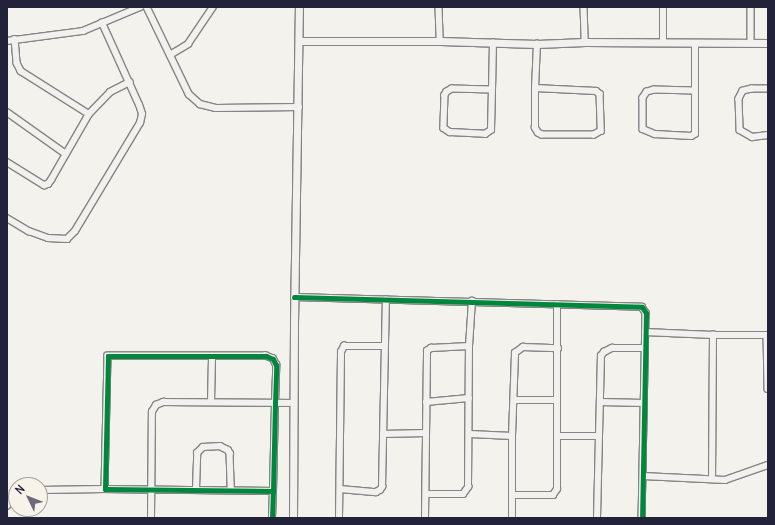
<!DOCTYPE html>
<html>
<head>
<meta charset="utf-8">
<style>
  body { margin:0 }
  #map { position:relative; width:775px; height:525px; overflow:hidden; background:#f4f2ec; font-family:Delius,sans-serif }
  div>[style] { position:absolute }
  .roads { filter:drop-shadow(1px 0 #858486) drop-shadow(-1px 0 #858486) drop-shadow(0 1px #858486) drop-shadow(0 -1px #858486) }
  .street>* { height:5.5px; margin:-2.75px; padding:0 2.75px; transform-origin:2.75px; border-radius:2.75px; background:#f2f1ed }
  .secondary>* { height:7px; margin:-3.5px; padding:0 3.5px; transform-origin:3.5px; border-radius:3.5px; background:#f2f1ed }
  .cycleway>* { height:5px; margin:-2.5px; padding:0 2.5px; transform-origin:2.5px; border-radius:2.5px; background:#00873e }
  span { translate:-50% -50%; white-space:nowrap; text-align:center; line-height:1.15; -webkit-text-stroke:3.5px #f7f3e8; paint-order:stroke }
  .frame { position:absolute; inset:0; border:8px solid #22223b; pointer-events:none }
  .north { position:absolute; left:8px; top:477px; width:40px; height:40px; box-sizing:border-box; background:#f7f3e8; border:1px solid #a29fa3; border-radius:50%; rotate:313deg; font-size:11px; font-weight:700; line-height:16px; text-align:center; color:#22223b }
  .north::after { content:''; display:block; margin:auto; width:14px; height:18px; background:#6c6b79; clip-path:polygon(50% 0,100% 100%,50% 72%,0 100%) }
</style>
</head>
<body>
<div id="map">
  <div class="roads">
    <div class="street">
      <i style="left:147px;top:7px;width:97px;rotate:64.2deg"></i>
      <i style="left:189px;top:94px;width:15px;rotate:42deg"></i>
      <i style="left:200px;top:104px;width:16px;rotate:14deg"></i>
      <i style="left:216px;top:108px;width:83px;rotate:-0.7deg"></i>
      <i style="left:439px;top:7px;width:34px;rotate:88deg"></i>
      <i style="left:584px;top:7px;width:35px;rotate:88deg"></i>
      <i style="left:751px;top:7px;width:36px;rotate:90deg"></i>
      <i style="left:15px;top:39px;width:24px;rotate:85deg"></i>
      <i style="left:17px;top:63px;width:9px;rotate:63deg"></i>
      <i style="left:21px;top:71px;width:80px;rotate:32.3deg"></i>
      <i style="left:7px;top:41px;width:77px;rotate:-7.5deg"></i>
      <i style="left:83px;top:31px;width:62px;rotate:-22.8deg"></i>
      <i style="left:663px;top:42px;width:35px;rotate:-90deg"></i>
      <i style="left:170px;top:55px;width:21px;rotate:-31deg"></i>
      <i style="left:188px;top:44px;width:45px;rotate:-56deg"></i>
      <i style="left:535px;top:88px;width:61px;rotate:2.8deg"></i>
      <i style="left:596px;top:91px;width:5px;rotate:37deg"></i>
      <i style="left:600px;top:94px;width:37px;rotate:88deg"></i>
      <i style="left:601px;top:131px;width:8px;rotate:150deg"></i>
      <i style="left:594px;top:135px;width:52px;rotate:180deg"></i>
      <i style="left:542px;top:135px;width:4px;rotate:-153deg"></i>
      <i style="left:538px;top:133px;width:6px;rotate:-121deg"></i>
      <i style="left:535px;top:128px;width:40px;rotate:-90deg"></i>
      <i style="left:535px;top:88px;width:44px;rotate:-87.4deg"></i>
      <i style="left:768px;top:89px;width:16px;rotate:180deg"></i>
      <i style="left:752px;top:89px;width:9px;rotate:167deg"></i>
      <i style="left:743px;top:91px;width:9px;rotate:117deg"></i>
      <i style="left:739px;top:99px;width:31px;rotate:88deg"></i>
      <i style="left:740px;top:130px;width:14px;rotate:30deg"></i>
      <i style="left:752px;top:137px;width:16px;rotate:-7deg"></i>
      <i style="left:492px;top:90px;width:40px;rotate:-178.6deg"></i>
      <i style="left:452px;top:89px;width:6px;rotate:149deg"></i>
      <i style="left:447px;top:92px;width:4px;rotate:124deg"></i>
      <i style="left:445px;top:95px;width:33px;rotate:92deg"></i>
      <i style="left:444px;top:128px;width:7px;rotate:34deg"></i>
      <i style="left:450px;top:132px;width:35px;rotate:3deg"></i>
      <i style="left:485px;top:134px;width:7px;rotate:-34deg"></i>
      <i style="left:491px;top:130px;width:40px;rotate:-88.6deg"></i>
      <i style="left:492px;top:90px;width:47px;rotate:-88.8deg"></i>
      <i style="left:695px;top:91px;width:41px;rotate:-178.6deg"></i>
      <i style="left:654px;top:90px;width:7px;rotate:164deg"></i>
      <i style="left:647px;top:92px;width:7px;rotate:124deg"></i>
      <i style="left:643px;top:98px;width:31px;rotate:90deg"></i>
      <i style="left:643px;top:129px;width:13px;rotate:23deg"></i>
      <i style="left:655px;top:134px;width:36px;rotate:3deg"></i>
      <i style="left:691px;top:136px;width:4px;rotate:-27deg"></i>
      <i style="left:695px;top:134px;width:90px;rotate:-90deg"></i>
      <i style="left:7px;top:112px;width:72px;rotate:35.4deg"></i>
      <i style="left:7px;top:162px;width:44px;rotate:31.9deg"></i>
      <i style="left:44px;top:185px;width:4px;rotate:-14deg"></i>
      <i style="left:48px;top:184px;width:5px;rotate:-53deg"></i>
      <i style="left:51px;top:180px;width:76px;rotate:-60.1deg"></i>
      <i style="left:89px;top:114px;width:30px;rotate:-46deg"></i>
      <i style="left:110px;top:92px;width:22px;rotate:-27deg"></i>
      <i style="left:7px;top:218px;width:26px;rotate:31deg"></i>
      <i style="left:29px;top:231px;width:20px;rotate:20deg"></i>
      <i style="left:48px;top:238px;width:19px;rotate:3deg"></i>
      <i style="left:67px;top:239px;width:11px;rotate:-45deg"></i>
      <i style="left:75px;top:231px;width:126px;rotate:-59deg"></i>
      <i style="left:140px;top:123px;width:9px;rotate:-77deg"></i>
      <i style="left:142px;top:114px;width:9px;rotate:-108deg"></i>
      <i style="left:139px;top:105px;width:90px;rotate:-114.3deg"></i>
      <i style="left:294px;top:297px;width:348px;rotate:1.6deg"></i>
      <i style="left:642px;top:307px;width:7px;rotate:56deg"></i>
      <i style="left:646px;top:313px;width:205px;rotate:91.1deg"></i>
      <i style="left:645px;top:332px;width:68px;rotate:2.5deg"></i>
      <i style="left:713px;top:335px;width:55px"></i>
      <i style="left:767px;top:335px;width:54px;rotate:88.9deg"></i>
      <i style="left:514px;top:400px;width:43px"></i>
      <i style="left:211px;top:402px;width:45px;rotate:-88.7deg"></i>
      <i style="left:426px;top:402px;width:43px;rotate:-5.3deg"></i>
      <i style="left:600px;top:402px;width:44px;rotate:1.3deg"></i>
      <i style="left:383px;top:434px;width:43px;rotate:-1.3deg"></i>
      <i style="left:470px;top:434px;width:42px;rotate:2.7deg"></i>
      <i style="left:557px;top:436px;width:42px"></i>
      <i style="left:643px;top:476px;width:82px;rotate:2.8deg"></i>
      <i style="left:725px;top:480px;width:46px;rotate:-19.2deg"></i>
      <i style="left:712px;top:479px;width:144px;rotate:-89.6deg"></i>
      <i style="left:196px;top:489px;width:36px;rotate:-88deg"></i>
      <i style="left:197px;top:453px;width:8px;rotate:-45deg"></i>
      <i style="left:203px;top:447px;width:17px;rotate:-3deg"></i>
      <i style="left:220px;top:446px;width:9px;rotate:27deg"></i>
      <i style="left:228px;top:450px;width:4px;rotate:56deg"></i>
      <i style="left:230px;top:453px;width:37px;rotate:88deg"></i>
      <i style="left:340px;top:489px;width:36px;rotate:5deg"></i>
      <i style="left:376px;top:492px;width:4px;rotate:-27deg"></i>
      <i style="left:380px;top:490px;width:4px;rotate:-56deg"></i>
      <i style="left:382px;top:487px;width:187px;rotate:-88.8deg"></i>
      <i style="left:40px;top:490px;width:65px;rotate:-0.9deg"></i>
      <i style="left:426px;top:494px;width:37px"></i>
      <i style="left:463px;top:494px;width:9px;rotate:-54deg"></i>
      <i style="left:468px;top:487px;width:141px;rotate:-89.6deg"></i>
      <i style="left:469px;top:346px;width:45px;rotate:-86.2deg"></i>
      <i style="left:513px;top:495px;width:40px"></i>
      <i style="left:553px;top:495px;width:7px;rotate:-56deg"></i>
      <i style="left:557px;top:489px;width:184px;rotate:-90deg"></i>
      <i style="left:7px;top:506px;width:17px;rotate:-57deg"></i>
      <i style="left:151px;top:518px;width:106px;rotate:-89.5deg"></i>
      <i style="left:152px;top:412px;width:8px;rotate:-60deg"></i>
      <i style="left:156px;top:405px;width:8px;rotate:-23deg"></i>
      <i style="left:163px;top:402px;width:131px;rotate:0.4deg"></i>
      <i style="left:272px;top:518px;width:27px;rotate:-88deg"></i>
      <i style="left:273px;top:491px;width:88px;rotate:-88.7deg"></i>
      <i style="left:275px;top:403px;width:38px;rotate:-88deg"></i>
      <i style="left:276px;top:365px;width:7px;rotate:-117deg"></i>
      <i style="left:273px;top:359px;width:8px;rotate:-157deg"></i>
      <i style="left:266px;top:356px;width:158px;rotate:180deg"></i>
      <i style="left:108px;top:356px;width:133px;rotate:91.3deg"></i>
      <i style="left:105px;top:489px;width:168px;rotate:0.7deg"></i>
      <i style="left:339px;top:518px;width:166px;rotate:-89.3deg"></i>
      <i style="left:341px;top:352px;width:7px;rotate:-63deg"></i>
      <i style="left:344px;top:346px;width:40px"></i>
      <i style="left:425px;top:518px;width:167px;rotate:-89.3deg"></i>
      <i style="left:427px;top:351px;width:5px;rotate:-37deg"></i>
      <i style="left:431px;top:348px;width:38px;rotate:-3deg"></i>
      <i style="left:512px;top:518px;width:82px;rotate:-90deg"></i>
      <i style="left:512px;top:436px;width:83px;rotate:-87.9deg"></i>
      <i style="left:515px;top:353px;width:10px;rotate:-37deg"></i>
      <i style="left:523px;top:347px;width:35px;rotate:2deg"></i>
      <i style="left:597px;top:518px;width:162px;rotate:-88.6deg"></i>
      <i style="left:601px;top:356px;width:5px;rotate:-53deg"></i>
      <i style="left:604px;top:352px;width:9px;rotate:-27deg"></i>
      <i style="left:612px;top:348px;width:32px"></i>
    </div>
    <div class="secondary">
      <i style="left:299px;top:41px;width:141px"></i>
      <i style="left:440px;top:41px;width:97px;rotate:1.8deg"></i>
      <i style="left:537px;top:44px;width:48px;rotate:-2.4deg"></i>
      <i style="left:585px;top:42px;width:183px;rotate:0.3deg"></i>
      <i style="left:293px;top:518px;width:196px;rotate:-89.7deg"></i>
      <i style="left:294px;top:322px;width:315px;rotate:-89.1deg"></i>
    </div>
  </div>
  <div class="cycleway">
    <i style="left:294px;top:297px;width:348px;rotate:1.6deg"></i>
    <i style="left:642px;top:307px;width:7px;rotate:56deg"></i>
    <i style="left:646px;top:313px;width:205px;rotate:91.1deg"></i>
    <i style="left:272px;top:518px;width:27px;rotate:-88deg"></i>
    <i style="left:273px;top:491px;width:88px;rotate:-88.7deg"></i>
    <i style="left:275px;top:403px;width:38px;rotate:-88deg"></i>
    <i style="left:276px;top:365px;width:7px;rotate:-117deg"></i>
    <i style="left:273px;top:359px;width:8px;rotate:-157deg"></i>
    <i style="left:266px;top:356px;width:158px;rotate:180deg"></i>
    <i style="left:108px;top:356px;width:133px;rotate:91.3deg"></i>
    <i style="left:105px;top:489px;width:168px;rotate:0.7deg"></i>
  </div>
  <div class="frame"></div>
  <div class="north">N</div>
</div>
</body>
</html>
